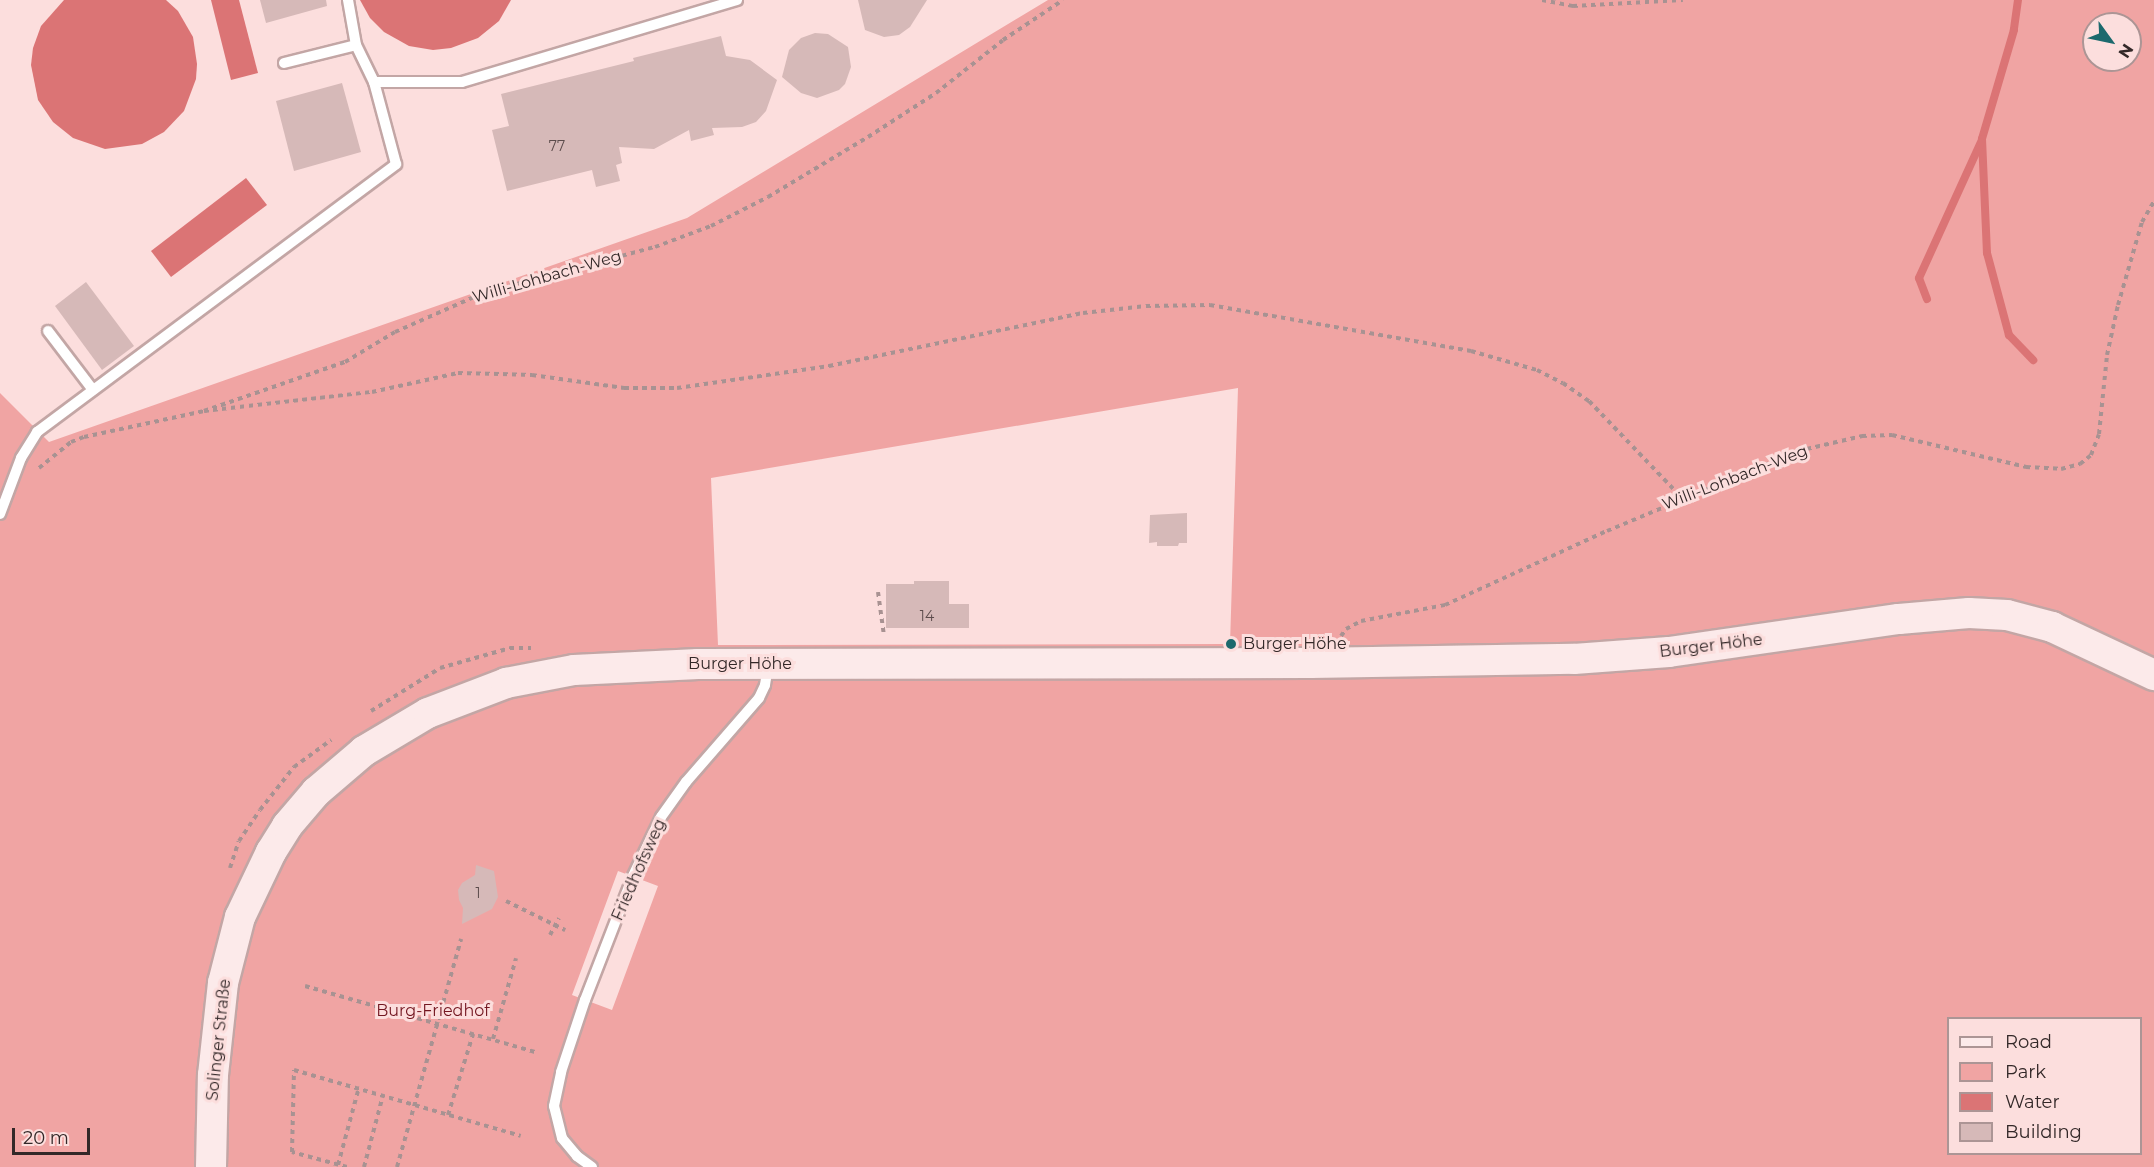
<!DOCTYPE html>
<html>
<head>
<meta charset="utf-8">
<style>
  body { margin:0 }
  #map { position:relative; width:2154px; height:1167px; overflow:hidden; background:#fcdedd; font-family:Montserrat,sans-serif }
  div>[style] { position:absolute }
  .green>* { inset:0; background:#f0a4a3 }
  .water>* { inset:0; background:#db7475 }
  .stream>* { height:8px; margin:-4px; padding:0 4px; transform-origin:4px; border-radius:4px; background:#db7475 }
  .building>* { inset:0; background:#d6b9b8 }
  .path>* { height:4px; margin-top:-2px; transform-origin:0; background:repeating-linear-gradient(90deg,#a89292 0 4.5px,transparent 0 9px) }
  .roads { filter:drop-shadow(2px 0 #c3a6a5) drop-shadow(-2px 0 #c3a6a5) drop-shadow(0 2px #c3a6a5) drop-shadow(0 -2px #c3a6a5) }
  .service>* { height:10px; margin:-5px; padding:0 5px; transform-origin:5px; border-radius:5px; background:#fff }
  .secondary>* { height:30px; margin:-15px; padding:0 15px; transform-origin:15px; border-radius:15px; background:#fceaea }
  .dots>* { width:16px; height:16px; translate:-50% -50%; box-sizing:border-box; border:3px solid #fcdedd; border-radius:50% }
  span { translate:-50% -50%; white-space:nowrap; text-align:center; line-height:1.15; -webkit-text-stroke:6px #fcdedd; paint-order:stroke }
  .number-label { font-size:14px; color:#5c4c4c }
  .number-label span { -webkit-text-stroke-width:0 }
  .street-label { font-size:16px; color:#332828 }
  .poi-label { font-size:16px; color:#332828 }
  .left { translate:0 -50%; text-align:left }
  .park-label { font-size:16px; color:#731620 }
  .legend { position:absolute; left:1947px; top:1017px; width:195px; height:138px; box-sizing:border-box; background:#fcdedd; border:2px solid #ac9595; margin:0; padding:8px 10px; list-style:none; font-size:18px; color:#332828 }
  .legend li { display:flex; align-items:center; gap:12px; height:30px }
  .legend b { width:30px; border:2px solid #ac9595 }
  .north { position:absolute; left:2082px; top:12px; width:60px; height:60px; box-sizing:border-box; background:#fcdedd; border:2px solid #ac9595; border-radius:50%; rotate:123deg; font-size:16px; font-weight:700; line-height:24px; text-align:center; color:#332828 }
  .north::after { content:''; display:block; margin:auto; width:21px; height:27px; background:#1c696d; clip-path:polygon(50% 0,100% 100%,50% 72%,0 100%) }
  .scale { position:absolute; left:12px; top:1128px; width:78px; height:27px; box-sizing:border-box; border:3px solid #332828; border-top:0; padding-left:8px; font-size:18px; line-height:21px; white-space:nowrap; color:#332828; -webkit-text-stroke:4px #fcdedd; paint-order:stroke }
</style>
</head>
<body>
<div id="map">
  <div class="green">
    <i style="clip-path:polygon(evenodd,1048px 0,2154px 0,2154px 1167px,0 1167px,0 393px,49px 442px,687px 218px,1048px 0,2094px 24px,2130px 24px,2130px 60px,2094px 60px,2094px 24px,1048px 0,1238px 388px,1230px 644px,718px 645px,711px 478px,1238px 388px,1048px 0,618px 871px,658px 886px,612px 1010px,572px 995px,618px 871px,1048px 0,1948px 1018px,2140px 1018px,2140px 1154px,1948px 1154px,1948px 1018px)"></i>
  </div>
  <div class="water">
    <i style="clip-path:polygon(64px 0,166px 0,178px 11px,193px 37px,197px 64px,196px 79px,184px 111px,164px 132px,142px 144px,105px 149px,73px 138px,53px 122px,38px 100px,31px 65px,33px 48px,41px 26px)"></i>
    <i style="clip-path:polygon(211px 0,239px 0,258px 73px,231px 80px)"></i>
    <i style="clip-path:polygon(360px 0,511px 0,499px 21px,478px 38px,451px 48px,433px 50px,409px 46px,384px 32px,370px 18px)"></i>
    <i style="clip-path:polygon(246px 178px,267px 205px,171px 277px,151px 251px)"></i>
  </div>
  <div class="stream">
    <i style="left:2018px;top:0;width:30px;rotate:98deg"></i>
    <i style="left:2014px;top:30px;width:114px;rotate:106.4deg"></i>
    <i style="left:1982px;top:139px;width:114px;rotate:87.5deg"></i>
    <i style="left:1987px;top:253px;width:85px;rotate:75deg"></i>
    <i style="left:2009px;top:335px;width:35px;rotate:46deg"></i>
    <i style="left:1927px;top:299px;width:22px;rotate:-111deg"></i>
    <i style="left:1919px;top:278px;width:149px;rotate:-65.5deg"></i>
  </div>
  <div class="building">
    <i style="clip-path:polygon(260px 0,326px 0,327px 6px,266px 23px)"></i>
    <i style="clip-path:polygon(858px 0,927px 0,910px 27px,899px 35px,884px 37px,865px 30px)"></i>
    <i style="clip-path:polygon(815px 33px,828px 34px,848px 47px,851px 67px,845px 84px,839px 90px,817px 98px,801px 93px,782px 77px,789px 50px,801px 38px)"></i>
    <i style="clip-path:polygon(721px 36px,726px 56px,750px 60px,777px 80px,766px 111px,756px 122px,742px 127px,712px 128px,714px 135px,691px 141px,689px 130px,654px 149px,619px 147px,622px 163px,616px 165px,620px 181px,596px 187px,592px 170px,507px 191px,492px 130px,509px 126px,501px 94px,634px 61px,633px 58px)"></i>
    <i style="clip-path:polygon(342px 83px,361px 152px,294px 171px,276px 101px)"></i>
    <i style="clip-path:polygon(86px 282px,134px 346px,102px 370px,55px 306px)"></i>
    <i style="clip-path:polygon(1187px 513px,1187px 543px,1179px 543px,1178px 546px,1157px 546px,1157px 542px,1149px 543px,1150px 515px)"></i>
    <i style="clip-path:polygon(914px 581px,949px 581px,949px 604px,969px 604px,969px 628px,886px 628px,886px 584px,914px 584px)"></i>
    <i style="clip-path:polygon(476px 865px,494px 871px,498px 897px,492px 909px,462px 924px,463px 908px,459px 900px,458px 890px,462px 883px,475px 875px)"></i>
  </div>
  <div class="path">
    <i style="left:1542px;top:0;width:32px;rotate:11deg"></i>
    <i style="left:1573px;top:6px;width:110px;rotate:-3.1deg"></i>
    <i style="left:204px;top:411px;width:169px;rotate:-6.5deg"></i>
    <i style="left:372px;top:392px;width:88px;rotate:-12.5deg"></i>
    <i style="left:458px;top:373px;width:74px;rotate:1.5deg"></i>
    <i style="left:532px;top:375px;width:93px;rotate:8deg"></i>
    <i style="left:624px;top:388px;width:53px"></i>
    <i style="left:677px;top:388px;width:154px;rotate:-8.2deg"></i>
    <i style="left:829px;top:366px;width:259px;rotate:-11.8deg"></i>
    <i style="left:1083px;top:313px;width:63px;rotate:-6.3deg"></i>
    <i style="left:1146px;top:306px;width:64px;rotate:-0.9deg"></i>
    <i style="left:1210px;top:305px;width:265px;rotate:10deg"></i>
    <i style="left:1471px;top:351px;width:69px;rotate:16.1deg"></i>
    <i style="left:1537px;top:370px;width:29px;rotate:27deg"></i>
    <i style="left:1563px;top:383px;width:32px;rotate:35deg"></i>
    <i style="left:1589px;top:401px;width:134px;rotate:46.2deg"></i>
    <i style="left:39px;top:468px;width:41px;rotate:-39.1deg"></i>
    <i style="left:71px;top:442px;width:14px;rotate:-21deg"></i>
    <i style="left:84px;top:437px;width:123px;rotate:-12.2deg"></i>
    <i style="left:204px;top:411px;width:149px;rotate:-19.2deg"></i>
    <i style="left:345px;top:362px;width:58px;rotate:-31deg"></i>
    <i style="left:395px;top:332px;width:96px;rotate:-23.9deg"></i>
    <i style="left:483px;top:293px;width:178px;rotate:-15deg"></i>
    <i style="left:655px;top:247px;width:60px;rotate:-20.6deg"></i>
    <i style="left:711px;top:226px;width:64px;rotate:-27deg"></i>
    <i style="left:768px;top:197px;width:117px;rotate:-31deg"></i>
    <i style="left:868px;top:137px;width:81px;rotate:-32.9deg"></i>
    <i style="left:936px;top:93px;width:85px;rotate:-38.3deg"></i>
    <i style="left:1003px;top:40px;width:72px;rotate:-33.7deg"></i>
    <i style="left:878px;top:592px;width:44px;rotate:82.2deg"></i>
    <i style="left:1341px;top:636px;width:9px;rotate:-54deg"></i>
    <i style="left:1346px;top:629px;width:17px;rotate:-28deg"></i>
    <i style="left:1361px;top:621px;width:86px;rotate:-10.8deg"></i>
    <i style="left:1445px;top:605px;width:178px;rotate:-24.6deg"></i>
    <i style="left:1607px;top:531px;width:207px;rotate:-22.7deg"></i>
    <i style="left:1798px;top:451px;width:66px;rotate:-13.2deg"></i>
    <i style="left:1862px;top:436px;width:30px;rotate:-2deg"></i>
    <i style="left:1892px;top:435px;width:138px;rotate:13.4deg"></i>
    <i style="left:2026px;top:467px;width:35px;rotate:3deg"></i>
    <i style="left:2061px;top:469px;width:20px;rotate:-15deg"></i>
    <i style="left:2080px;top:464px;width:14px;rotate:-39deg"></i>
    <i style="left:2091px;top:455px;width:22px;rotate:-69deg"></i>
    <i style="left:2099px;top:434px;width:79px;rotate:-84.2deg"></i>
    <i style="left:2107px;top:355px;width:51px;rotate:-77.6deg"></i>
    <i style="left:2118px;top:305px;width:86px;rotate:-73.9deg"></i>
    <i style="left:2142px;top:222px;width:24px;rotate:-60deg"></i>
    <i style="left:371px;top:711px;width:81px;rotate:-31.9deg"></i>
    <i style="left:440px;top:668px;width:73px;rotate:-15.9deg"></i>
    <i style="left:510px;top:648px;width:21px"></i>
    <i style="left:230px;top:868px;width:28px;rotate:-72deg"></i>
    <i style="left:239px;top:841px;width:37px;rotate:-56deg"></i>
    <i style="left:260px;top:810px;width:55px;rotate:-51.7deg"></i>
    <i style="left:294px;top:767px;width:46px;rotate:-36.1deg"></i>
    <i style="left:506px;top:901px;width:66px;rotate:26.2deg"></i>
    <i style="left:550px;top:935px;width:19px;rotate:-62deg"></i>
    <i style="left:305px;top:986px;width:242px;rotate:16deg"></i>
    <i style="left:493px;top:1039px;width:84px;rotate:-74.1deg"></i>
    <i style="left:448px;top:1115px;width:85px;rotate:-72.8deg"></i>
    <i style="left:338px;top:1165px;width:81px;rotate:-74.9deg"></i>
    <i style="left:347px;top:1167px;width:57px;rotate:-164.7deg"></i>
    <i style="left:292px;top:1152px;width:82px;rotate:-88.6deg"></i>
    <i style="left:294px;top:1070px;width:236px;rotate:16.2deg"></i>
    <i style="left:364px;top:1167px;width:74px;rotate:-75.2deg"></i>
    <i style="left:397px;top:1167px;width:237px;rotate:-74.3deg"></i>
  </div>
  <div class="roads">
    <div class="service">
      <i style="left:284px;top:63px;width:74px;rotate:-14deg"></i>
      <i style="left:374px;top:82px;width:88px"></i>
      <i style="left:462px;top:82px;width:287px;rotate:-16.6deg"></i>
      <i style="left:48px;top:331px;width:74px;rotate:52.7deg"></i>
      <i style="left:0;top:514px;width:60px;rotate:-69.4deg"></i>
      <i style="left:21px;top:458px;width:31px;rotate:-58deg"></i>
      <i style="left:37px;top:432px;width:448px;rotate:-36.7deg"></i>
      <i style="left:396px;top:164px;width:85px;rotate:-105deg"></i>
      <i style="left:374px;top:82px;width:41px;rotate:-115.9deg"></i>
      <i style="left:356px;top:45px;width:46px;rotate:-100.1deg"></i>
      <i style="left:592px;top:1167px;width:19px;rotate:-144deg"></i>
      <i style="left:577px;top:1156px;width:23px;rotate:-130deg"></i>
      <i style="left:562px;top:1138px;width:33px;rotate:-104deg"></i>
      <i style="left:554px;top:1106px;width:35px;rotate:-78deg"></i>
      <i style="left:561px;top:1072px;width:76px;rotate:-71.6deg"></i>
      <i style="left:585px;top:1000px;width:133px;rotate:-68.8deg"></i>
      <i style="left:633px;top:876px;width:65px;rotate:-64.6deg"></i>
      <i style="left:661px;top:817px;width:43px;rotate:-54.5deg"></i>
      <i style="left:686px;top:782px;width:111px;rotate:-49deg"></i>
      <i style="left:759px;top:698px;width:14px;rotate:-65deg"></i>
      <i style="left:765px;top:685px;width:18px;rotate:-81deg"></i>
    </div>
    <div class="secondary">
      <i style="left:211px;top:1167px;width:92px;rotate:-88.8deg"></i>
      <i style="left:213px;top:1075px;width:93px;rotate:-83.8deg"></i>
      <i style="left:223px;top:983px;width:68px;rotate:-75.6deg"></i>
      <i style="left:240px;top:917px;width:72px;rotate:-64.5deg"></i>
      <i style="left:271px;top:852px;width:31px;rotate:-58deg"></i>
      <i style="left:287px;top:826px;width:45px;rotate:-49.5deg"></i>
      <i style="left:316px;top:792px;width:63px;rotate:-40.5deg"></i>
      <i style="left:364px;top:751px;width:74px;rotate:-30.7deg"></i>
      <i style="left:428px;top:713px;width:84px;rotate:-21deg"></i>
      <i style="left:506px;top:683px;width:69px;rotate:-10.8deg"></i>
      <i style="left:574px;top:670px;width:124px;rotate:-2.8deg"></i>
      <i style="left:698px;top:664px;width:612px;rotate:-0.09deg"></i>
      <i style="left:1310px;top:663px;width:264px;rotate:-0.9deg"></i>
      <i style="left:1574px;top:659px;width:95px;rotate:-4.2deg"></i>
      <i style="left:1669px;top:652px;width:232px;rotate:-8.2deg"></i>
      <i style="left:1899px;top:619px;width:70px;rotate:-4.9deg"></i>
      <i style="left:1969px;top:613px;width:38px;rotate:3deg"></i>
      <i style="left:2007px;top:615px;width:47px;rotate:14.9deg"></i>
      <i style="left:2052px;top:627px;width:113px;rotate:25.2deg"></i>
    </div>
  </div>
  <div class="dots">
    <i style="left:1231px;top:644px;background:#1c696d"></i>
  </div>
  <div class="number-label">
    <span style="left:557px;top:146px">77</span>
    <span style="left:927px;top:616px">14</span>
    <span style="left:478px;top:893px">1</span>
  </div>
  <div class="street-label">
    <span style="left:547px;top:277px;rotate:-16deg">Willi-Lohbach-Weg</span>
    <span style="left:1735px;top:478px;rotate:-21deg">Willi-Lohbach-Weg</span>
    <span style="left:1711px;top:646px;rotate:-7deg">Burger Höhe</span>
    <span style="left:740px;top:664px">Burger Höhe</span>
    <span style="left:639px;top:870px;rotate:-66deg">Friedhofsweg</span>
    <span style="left:219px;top:1040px;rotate:-84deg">Solinger Straße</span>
  </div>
  <div class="poi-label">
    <span class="left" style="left:1243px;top:644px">Burger Höhe</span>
  </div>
  <div class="park-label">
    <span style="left:433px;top:1011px">Burg-Friedhof</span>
  </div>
  <ul class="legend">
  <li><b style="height:8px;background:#fceaea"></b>Road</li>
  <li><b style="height:16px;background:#f0a4a3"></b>Park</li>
  <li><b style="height:16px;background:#db7475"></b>Water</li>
  <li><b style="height:16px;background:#d6b9b8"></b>Building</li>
  </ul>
  <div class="north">N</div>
  <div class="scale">20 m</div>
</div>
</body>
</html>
